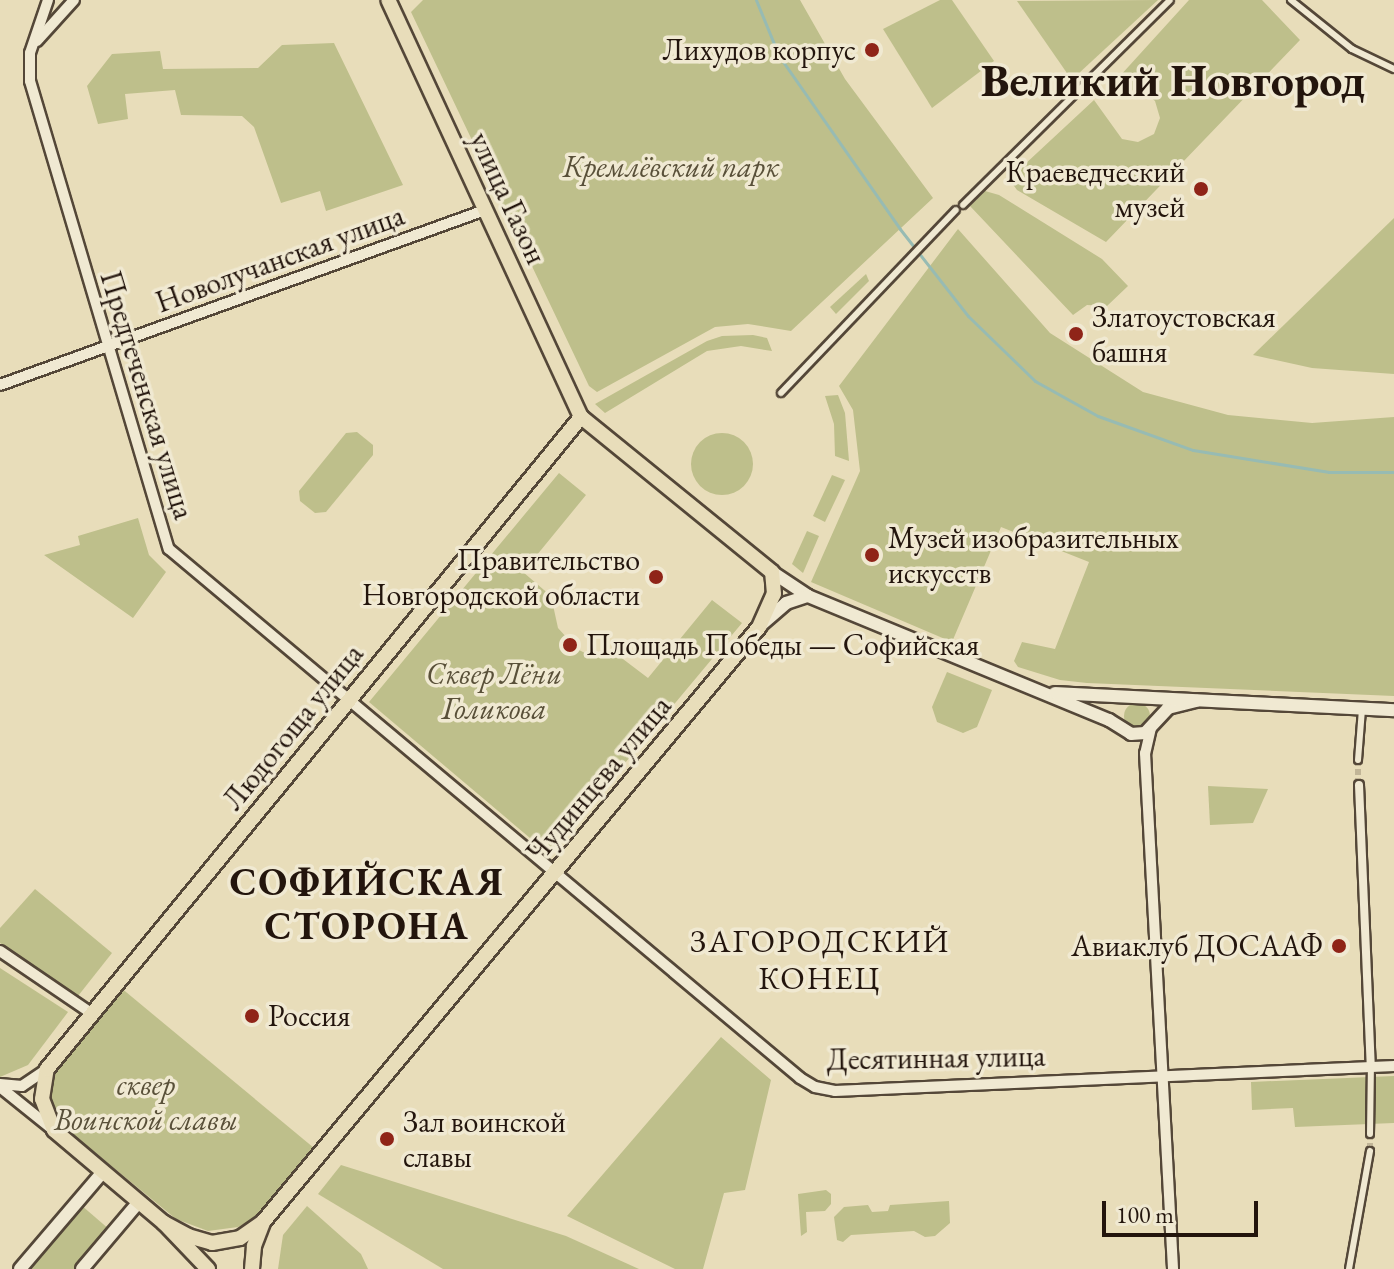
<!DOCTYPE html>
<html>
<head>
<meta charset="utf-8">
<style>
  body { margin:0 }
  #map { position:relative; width:1394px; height:1269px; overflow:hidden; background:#e8ddba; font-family:"EB Garamond",serif }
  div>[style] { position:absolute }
  .green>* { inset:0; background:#bebf8b }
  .round { border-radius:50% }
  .stream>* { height:3px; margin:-1.5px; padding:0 1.5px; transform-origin:1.5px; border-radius:1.5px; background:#97bbb3 }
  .pedestrian-tunnel>* { height:6px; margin-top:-3px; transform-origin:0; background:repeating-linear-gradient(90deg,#c1b597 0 6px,transparent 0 9px) }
  .roads { filter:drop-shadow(2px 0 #544738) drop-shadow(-2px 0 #544738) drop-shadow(0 2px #544738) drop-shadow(0 -2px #544738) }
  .pedestrian>* { height:6px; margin:-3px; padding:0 3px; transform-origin:3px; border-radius:3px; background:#f0e9d2 }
  .minor>* { height:8px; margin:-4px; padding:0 4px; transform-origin:4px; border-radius:4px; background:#f0e9d2 }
  .tertiary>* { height:10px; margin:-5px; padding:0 5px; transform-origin:5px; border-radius:5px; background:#f0e9d2 }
  .secondary>* { height:12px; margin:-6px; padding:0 6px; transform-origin:6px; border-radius:6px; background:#f0e9d2 }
  .primary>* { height:14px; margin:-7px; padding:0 7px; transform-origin:7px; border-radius:7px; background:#e8ddba }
  .dots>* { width:22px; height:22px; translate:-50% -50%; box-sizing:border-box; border:4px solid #f0e9d2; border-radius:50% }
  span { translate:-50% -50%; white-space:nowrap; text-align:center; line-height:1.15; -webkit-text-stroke:7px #f0e9d2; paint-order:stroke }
  .poi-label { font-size:30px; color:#23150d }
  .right { translate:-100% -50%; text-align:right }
  .left { translate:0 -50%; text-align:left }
  .park-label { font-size:30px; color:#595039; font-style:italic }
  .street-label { font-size:30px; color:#23150d }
  .neighbourhood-label { font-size:32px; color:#23150d; letter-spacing:2px }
  .district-label { font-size:38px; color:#23150d; font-weight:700; letter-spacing:2px }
  .town-label { font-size:46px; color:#23150d; font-weight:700 }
  .scale { position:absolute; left:1102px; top:1201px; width:156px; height:36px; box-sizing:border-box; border:4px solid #23150d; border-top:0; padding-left:10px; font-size:24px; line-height:28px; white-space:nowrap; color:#23150d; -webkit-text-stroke:6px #f0e9d2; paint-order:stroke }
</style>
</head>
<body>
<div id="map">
  <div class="green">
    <i style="clip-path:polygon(423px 0,800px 0,845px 79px,933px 198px,791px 331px,748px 324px,715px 327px,597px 392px,589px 386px,411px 12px)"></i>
    <i style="clip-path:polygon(940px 0,952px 0,994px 61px,932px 108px,883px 29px)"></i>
    <i style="clip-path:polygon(1158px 0,1078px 74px,1069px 76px,1017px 1px)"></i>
    <i style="clip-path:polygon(1189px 0,1262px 0,1300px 40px,1106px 242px,1017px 190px,1009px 179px,1094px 100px,1122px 139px,1138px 142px,1154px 134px,1160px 118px,1155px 101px,1145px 93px,1132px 90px,1119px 77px)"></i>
    <i style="clip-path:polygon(334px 43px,403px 185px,326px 211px,320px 191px,281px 203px,254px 127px,242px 116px,181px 115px,175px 90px,125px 94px,128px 119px,98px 124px,87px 86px,112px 54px,160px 51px,163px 69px,258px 68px,282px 45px)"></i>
    <i style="clip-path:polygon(985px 191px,999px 195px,1102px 259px,1128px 286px,1107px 306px,1087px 305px,1073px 315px,970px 206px)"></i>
    <i style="clip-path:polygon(1394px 218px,1394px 374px,1312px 368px,1253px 355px)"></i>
    <i style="clip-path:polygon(958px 229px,1050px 333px,1143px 392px,1228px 415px,1312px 423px,1394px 417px,1394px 696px,1087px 683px,1060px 680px,1018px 667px,1014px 661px,1022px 642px,1055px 649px,1089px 562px,1001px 527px,952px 642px,811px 582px,860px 471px,853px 410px,839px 386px)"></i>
    <i style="clip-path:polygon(866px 274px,869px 281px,836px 314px,830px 307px)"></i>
    <i style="clip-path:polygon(753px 335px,767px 338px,772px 351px,741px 346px,707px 351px,605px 413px,595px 404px,707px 341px,722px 336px)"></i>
    <i style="clip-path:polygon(838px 395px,845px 413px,849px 461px,835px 456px,834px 424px,825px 396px)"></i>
    <i style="clip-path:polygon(357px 432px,373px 445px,373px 455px,326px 512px,315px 513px,300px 501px,299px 491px,346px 433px)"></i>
    <i class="round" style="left:691px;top:433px;width:62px;height:62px"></i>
    <i style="clip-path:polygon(559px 473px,586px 495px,523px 572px,551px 596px,558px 628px,577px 649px,591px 656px,619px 656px,648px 678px,712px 600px,742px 623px,549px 854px,369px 702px)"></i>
    <i style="clip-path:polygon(832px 475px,845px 480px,825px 522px,813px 516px)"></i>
    <i style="clip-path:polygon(138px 518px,149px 555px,166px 572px,133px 618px,44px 555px,80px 545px,78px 536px)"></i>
    <i style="clip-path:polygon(807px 531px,819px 536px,803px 573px,792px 564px)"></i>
    <i style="clip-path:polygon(947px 672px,992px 690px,977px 727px,963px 733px,937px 722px,932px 707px)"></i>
    <i class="round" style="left:1124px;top:703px;width:26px;height:26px"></i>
    <i style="clip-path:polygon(1208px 786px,1268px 789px,1253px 823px,1210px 825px)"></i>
    <i style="clip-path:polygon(35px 889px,112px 953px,78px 996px,0 943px,0 928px)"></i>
    <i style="clip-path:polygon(0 968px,68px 1012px,28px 1065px,0 1077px)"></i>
    <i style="clip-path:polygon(120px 987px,314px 1148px,253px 1219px,238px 1227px,208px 1231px,176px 1219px,59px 1123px,53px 1112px,50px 1099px,54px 1069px)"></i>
    <i style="clip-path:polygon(721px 1037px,771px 1080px,745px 1190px,724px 1193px,703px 1269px,675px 1269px,567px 1216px)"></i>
    <i style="clip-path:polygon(1394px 1076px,1394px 1123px,1295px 1127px,1293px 1108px,1252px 1110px,1251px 1082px)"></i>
    <i style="clip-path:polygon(341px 1165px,566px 1236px,639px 1269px,443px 1269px,318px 1194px)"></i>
    <i style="clip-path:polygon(826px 1190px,831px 1194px,831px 1204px,825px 1211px,806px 1212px,807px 1232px,801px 1236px,798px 1194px)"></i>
    <i style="clip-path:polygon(949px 1201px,950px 1223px,935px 1236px,925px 1237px,914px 1231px,851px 1235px,843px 1242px,837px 1240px,834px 1217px,844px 1207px,868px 1205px,872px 1212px,888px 1211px,890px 1205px)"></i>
    <i style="clip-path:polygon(81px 1205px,110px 1230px,77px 1269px,27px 1269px)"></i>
    <i style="clip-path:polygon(307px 1206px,361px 1254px,368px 1269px,278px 1269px,283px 1235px)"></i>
  </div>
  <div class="stream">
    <i style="left:756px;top:0;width:61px;rotate:67.7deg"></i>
    <i style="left:779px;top:56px;width:211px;rotate:55deg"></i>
    <i style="left:900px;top:229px;width:110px;rotate:52deg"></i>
    <i style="left:968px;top:316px;width:93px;rotate:44.1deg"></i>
    <i style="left:1035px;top:381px;width:72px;rotate:29.1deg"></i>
    <i style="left:1098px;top:416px;width:101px;rotate:19.7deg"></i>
    <i style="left:1193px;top:450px;width:138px;rotate:9.2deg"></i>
    <i style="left:1329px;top:472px;width:65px"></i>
  </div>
  <div class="pedestrian-tunnel">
    <i style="left:1358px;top:760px;width:19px;rotate:90deg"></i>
    <i style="left:1370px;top:1134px;width:17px;rotate:90deg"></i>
  </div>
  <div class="roads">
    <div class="pedestrian">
      <i style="left:1291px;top:0;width:78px;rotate:38.8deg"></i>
      <i style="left:1352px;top:49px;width:47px;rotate:25.5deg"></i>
      <i style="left:963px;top:205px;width:291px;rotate:-44.7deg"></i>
      <i style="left:781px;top:393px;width:253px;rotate:-46.3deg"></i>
      <i style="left:1358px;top:760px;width:51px;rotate:-85.5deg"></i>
      <i style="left:1370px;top:1134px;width:68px;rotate:-89.2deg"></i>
      <i style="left:1349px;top:1269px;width:120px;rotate:-79.9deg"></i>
    </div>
    <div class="minor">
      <i style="left:1359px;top:785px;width:281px;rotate:87.6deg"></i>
    </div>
    <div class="tertiary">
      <i style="left:48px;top:0;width:56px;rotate:108.8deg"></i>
      <i style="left:30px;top:53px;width:28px;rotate:90deg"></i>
      <i style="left:30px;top:81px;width:488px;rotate:73.5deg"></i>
      <i style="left:169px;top:549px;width:823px;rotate:39.97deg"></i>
      <i style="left:800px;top:1078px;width:17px;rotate:31deg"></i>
      <i style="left:815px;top:1087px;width:20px;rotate:11deg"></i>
      <i style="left:835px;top:1091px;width:560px;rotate:-2.56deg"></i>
      <i style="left:37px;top:41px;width:55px;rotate:-47.9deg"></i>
      <i style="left:0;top:385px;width:516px;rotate:-19.84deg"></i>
      <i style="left:1151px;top:728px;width:26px;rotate:103deg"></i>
      <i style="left:1145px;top:753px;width:517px;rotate:86.89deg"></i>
      <i style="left:0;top:951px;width:110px;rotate:34.3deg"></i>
      <i style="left:0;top:1084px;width:22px;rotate:5deg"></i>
      <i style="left:22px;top:1086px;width:30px;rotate:-34deg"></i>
      <i style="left:0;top:1087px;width:65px;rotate:38.8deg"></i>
    </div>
    <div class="secondary">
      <i style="left:772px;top:572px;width:43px;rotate:33.7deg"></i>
      <i style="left:808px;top:596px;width:326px;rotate:22.4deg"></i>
      <i style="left:1109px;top:720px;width:26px;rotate:32deg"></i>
      <i style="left:1131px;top:734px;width:14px;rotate:-4deg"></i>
      <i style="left:1145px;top:733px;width:34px;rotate:-47deg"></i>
      <i style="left:1168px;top:708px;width:30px;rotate:-14deg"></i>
      <i style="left:761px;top:625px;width:33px;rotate:-41deg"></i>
      <i style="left:786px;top:603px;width:23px;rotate:-18deg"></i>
      <i style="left:1055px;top:693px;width:339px;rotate:2.9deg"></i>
      <i style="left:20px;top:1269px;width:126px;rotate:-49.5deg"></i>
      <i style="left:82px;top:1269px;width:87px;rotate:-49.7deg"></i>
    </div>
    <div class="primary">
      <i style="left:164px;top:1223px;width:27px;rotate:28deg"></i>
      <i style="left:188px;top:1236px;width:25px;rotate:16deg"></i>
      <i style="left:212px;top:1243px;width:28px;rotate:-10deg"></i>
      <i style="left:240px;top:1238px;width:28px;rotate:-35deg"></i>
      <i style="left:263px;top:1222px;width:775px;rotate:-50.18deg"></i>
      <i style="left:759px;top:627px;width:36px;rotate:-66deg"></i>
      <i style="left:774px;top:594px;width:22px;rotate:-95deg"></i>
      <i style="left:772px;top:572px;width:246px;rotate:-140.9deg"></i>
      <i style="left:581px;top:417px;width:459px;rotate:-114.8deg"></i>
      <i style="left:208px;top:1269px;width:64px;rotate:-133.7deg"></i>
      <i style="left:164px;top:1223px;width:144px;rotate:-139.8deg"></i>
      <i style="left:54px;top:1130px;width:33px;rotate:-111deg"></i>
      <i style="left:42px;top:1099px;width:30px;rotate:-81deg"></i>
      <i style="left:47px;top:1069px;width:843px;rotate:-50.68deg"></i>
      <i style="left:252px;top:1269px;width:23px;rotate:-85deg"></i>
      <i style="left:254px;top:1246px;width:26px;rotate:-69deg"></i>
    </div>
  </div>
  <div class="dots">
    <i style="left:872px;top:50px;background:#8f2418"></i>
    <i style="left:1201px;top:189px;background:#8f2418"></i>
    <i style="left:1076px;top:334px;background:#8f2418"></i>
    <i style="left:872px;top:555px;background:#8f2418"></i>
    <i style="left:656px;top:577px;background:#8f2418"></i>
    <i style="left:570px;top:645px;background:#8f2418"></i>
    <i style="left:1339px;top:946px;background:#8f2418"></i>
    <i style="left:252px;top:1016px;background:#8f2418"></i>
    <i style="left:387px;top:1139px;background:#8f2418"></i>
  </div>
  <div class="poi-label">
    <span class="right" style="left:856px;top:50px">Лихудов корпус</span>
    <span class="right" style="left:1185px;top:189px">Краеведческий<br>музей</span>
    <span class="left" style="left:1092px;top:334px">Златоустовская<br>башня</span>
    <span class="left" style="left:888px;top:555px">Музей изобразительных<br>искусств</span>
    <span class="right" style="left:640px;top:577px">Правительство<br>Новгородской области</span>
    <span class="left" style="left:586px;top:645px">Площадь Победы — Софийская</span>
    <span class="right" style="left:1323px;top:946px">Авиаклуб ДОСААФ</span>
    <span class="left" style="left:268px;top:1016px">Россия</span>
    <span class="left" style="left:403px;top:1139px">Зал воинской<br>славы</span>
  </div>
  <div class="park-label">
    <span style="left:671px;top:167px">Кремлёвский парк</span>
    <span style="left:494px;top:691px">Сквер Лёни<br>Голикова</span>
    <span style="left:146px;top:1102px">сквер<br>Воинской славы</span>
  </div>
  <div class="street-label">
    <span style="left:508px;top:198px;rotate:65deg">улица Газон</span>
    <span style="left:280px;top:259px;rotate:-20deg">Новолучанская улица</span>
    <span style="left:147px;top:395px;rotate:73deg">Предтеченская улица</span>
    <span style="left:293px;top:727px;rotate:-51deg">Людогоща улица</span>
    <span style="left:599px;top:779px;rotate:-50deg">Чудинцева улица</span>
    <span style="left:936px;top:1058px;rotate:-1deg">Десятинная улица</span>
  </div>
  <div class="neighbourhood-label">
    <span style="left:820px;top:960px">ЗАГОРОДСКИЙ<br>КОНЕЦ</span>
  </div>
  <div class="district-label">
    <span style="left:367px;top:904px">СОФИЙСКАЯ<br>СТОРОНА</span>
  </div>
  <div class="town-label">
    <span style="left:1173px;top:80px">Великий Новгород</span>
  </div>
  <div class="scale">100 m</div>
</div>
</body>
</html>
